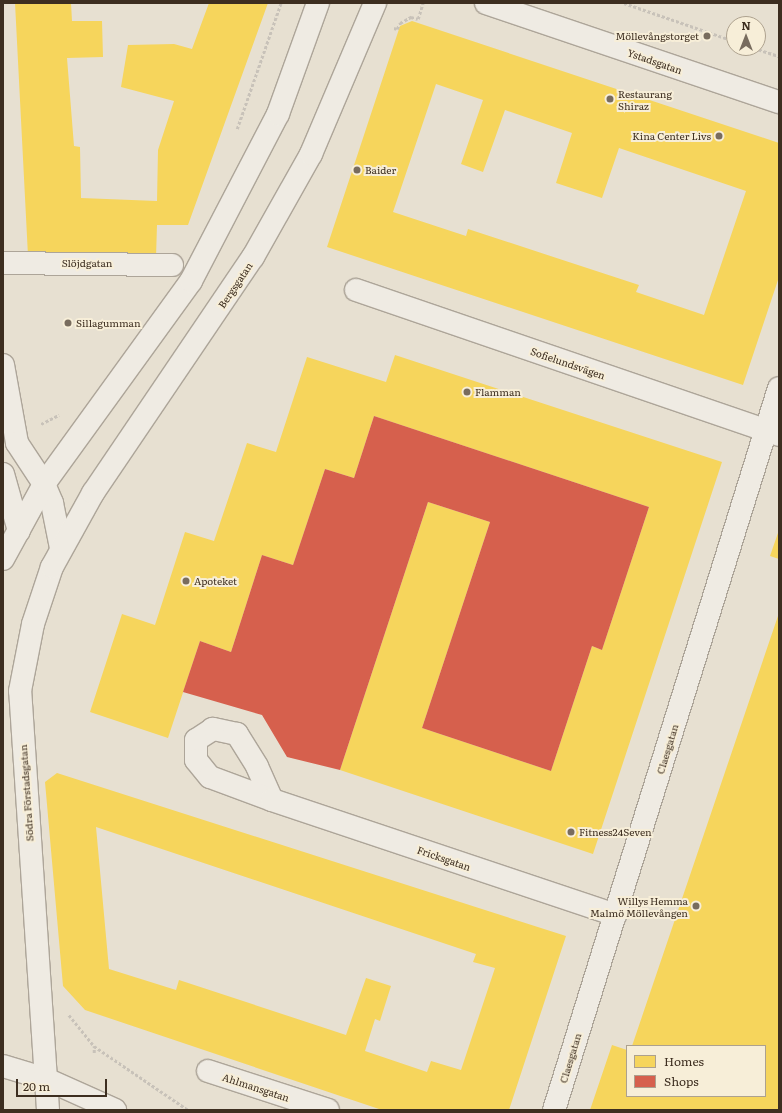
<!DOCTYPE html>
<html>
<head>
<meta charset="utf-8">
<style>
  body { margin:0 }
  #map { position:relative; width:782px; height:1113px; overflow:hidden; background:#e7e0d1; font-family:Literata,serif }
  div>[style] { position:absolute }
  .homes>* { inset:0; background:#f6d55c }
  .shops>* { inset:0; background:#d6604d }
  .path>* { height:2.5px; margin-top:-1.25px; transform-origin:0; background:repeating-linear-gradient(90deg,#c8c2b9 0 3px,transparent 0 5px) }
  .roads { filter:drop-shadow(1px 0 #ada599) drop-shadow(-1px 0 #ada599) drop-shadow(0 1px #ada599) drop-shadow(0 -1px #ada599) }
  .pedestrian>* { height:22px; margin:-11px; padding:0 11px; transform-origin:11px; border-radius:11px; background:#efebe3 }
  .minor>* { height:22px; margin:-11px; padding:0 11px; transform-origin:11px; border-radius:11px; background:#efebe3 }
  .tertiary>* { height:22px; margin:-11px; padding:0 11px; transform-origin:11px; border-radius:11px; background:#efebe3 }
  .dots>* { width:11px; height:11px; translate:-50% -50%; box-sizing:border-box; border:2px solid #f7eed8; border-radius:50% }
  span { translate:-50% -50%; white-space:nowrap; text-align:center; line-height:1.15; -webkit-text-stroke:4px #f7eed8; paint-order:stroke }
  .poi-label { font-size:10px; color:#3d2e20 }
  .right { translate:-100% -50%; text-align:right }
  .left { translate:0 -50%; text-align:left }
  .street-label { font-size:10px; color:#3d2e20 }
  .frame { position:absolute; inset:0; border:4px solid #3d2e20; pointer-events:none }
  .legend { position:absolute; left:626px; top:1045px; width:140px; height:52px; box-sizing:border-box; background:#f7eed8; border:1px solid #ada18e; margin:0; padding:5px 7px; list-style:none; font-size:12px; color:#3d2e20 }
  .legend li { display:flex; align-items:center; gap:8px; height:20px }
  .legend b { width:20px; border:1px solid #ada18e }
  .north { position:absolute; left:726px; top:16px; width:40px; height:40px; box-sizing:border-box; background:#f7eed8; border:1px solid #ada18e; border-radius:50%; rotate:0deg; font-size:11px; font-weight:700; line-height:16px; text-align:center; color:#3d2e20 }
  .north::after { content:''; display:block; margin:auto; width:14px; height:18px; background:#786c5e; clip-path:polygon(50% 0,100% 100%,50% 72%,0 100%) }
  .scale { position:absolute; left:16px; top:1079px; width:91px; height:18px; box-sizing:border-box; border:2px solid #3d2e20; border-top:0; padding-left:5px; font-size:12px; line-height:14px; white-space:nowrap; color:#3d2e20; -webkit-text-stroke:3px #f7eed8; paint-order:stroke }
</style>
</head>
<body>
<div id="map">
  <div class="homes">
    <i style="clip-path:polygon(15px 3px,71px 3px,72px 21px,102px 21px,103px 57px,67px 58px,74px 146px,80px 147px,81px 198px,157px 201px,158px 150px,174px 101px,121px 87px,128px 45px,174px 44px,192px 49px,209px 3px,268px 3px,188px 225px,157px 225px,156px 258px,28px 256px)"></i>
    <i style="clip-path:polygon(evenodd,412px 21px,779px 143px,779px 277px,743px 385px,327px 247px,400px 26px,412px 21px,436px 84px,483px 100px,461px 164px,483px 172px,505px 110px,572px 133px,556px 183px,602px 198px,619px 148px,746px 191px,704px 315px,636px 292px,639px 285px,468px 229px,466px 236px,393px 212px,436px 84px)"></i>
    <i style="clip-path:polygon(395px 355px,722px 462px,593px 854px,340px 770px,428px 502px,490px 522px,422px 728px,551px 771px,592px 646px,602px 650px,649px 507px,374px 416px,354px 478px,325px 469px,293px 565px,262px 555px,231px 652px,200px 641px,168px 738px,90px 712px,122px 614px,155px 625px,185px 532px,214px 541px,247px 443px,276px 452px,307px 357px,386px 382px)"></i>
    <i style="clip-path:polygon(779px 530px,779px 559px,770px 556px)"></i>
    <i style="clip-path:polygon(779px 613px,779px 1110px,590px 1110px,612px 1045px,627px 1050px,627px 1096px,765px 1096px,765px 1046px,632px 1046px)"></i>
    <i style="clip-path:polygon(evenodd,57px 773px,566px 936px,509px 1110px,382px 1110px,85px 1010px,63px 986px,45px 782px,57px 773px,96px 827px,476px 954px,473px 962px,495px 968px,461px 1070px,431px 1061px,427px 1072px,365px 1051px,375px 1019px,380px 1021px,391px 986px,366px 978px,346px 1035px,179px 980px,176px 990px,109px 969px,96px 827px)"></i>
  </div>
  <div class="shops">
    <i style="clip-path:polygon(374px 416px,649px 507px,602px 650px,592px 646px,551px 771px,422px 728px,490px 522px,428px 502px,340px 770px,287px 757px,262px 715px,183px 692px,200px 641px,231px 652px,262px 555px,293px 565px,325px 469px,354px 478px)"></i>
  </div>
  <div class="path">
    <i style="left:624px;top:3px;width:116px;rotate:19.1deg"></i>
    <i style="left:394px;top:28px;width:3px;rotate:18deg"></i>
    <i style="left:397px;top:29px;width:7px;rotate:-63deg"></i>
    <i style="left:400px;top:23px;width:13px;rotate:-29deg"></i>
    <i style="left:411px;top:17px;width:7px;rotate:16deg"></i>
    <i style="left:418px;top:19px;width:17px;rotate:-73deg"></i>
    <i style="left:754px;top:48px;width:26px;rotate:18deg"></i>
    <i style="left:237px;top:129px;width:133px;rotate:-70.8deg"></i>
    <i style="left:41px;top:424px;width:20px;rotate:-27deg"></i>
    <i style="left:69px;top:1015px;width:40px;rotate:51deg"></i>
    <i style="left:94px;top:1053px;width:7px;rotate:-90deg"></i>
    <i style="left:94px;top:1046px;width:114px;rotate:34.2deg"></i>
  </div>
  <div class="roads">
    <div class="pedestrian">
      <i style="left:3px;top:263px;width:169px;rotate:0.7deg"></i>
    </div>
    <div class="minor">
      <i style="left:486px;top:3px;width:309px;rotate:18.7deg"></i>
      <i style="left:356px;top:290px;width:447px;rotate:18.9deg"></i>
      <i style="left:3px;top:365px;width:79px;rotate:79.8deg"></i>
      <i style="left:17px;top:443px;width:49px;rotate:56.6deg"></i>
      <i style="left:44px;top:484px;width:21px;rotate:67deg"></i>
      <i style="left:52px;top:503px;width:46px;rotate:78.7deg"></i>
      <i style="left:3px;top:474px;width:59px;rotate:74.3deg"></i>
      <i style="left:272px;top:800px;width:37px;rotate:-114deg"></i>
      <i style="left:257px;top:766px;width:38px;rotate:-122deg"></i>
      <i style="left:237px;top:734px;width:25px;rotate:-168deg"></i>
      <i style="left:213px;top:729px;width:20px;rotate:147deg"></i>
      <i style="left:196px;top:740px;width:20px;rotate:90deg"></i>
      <i style="left:196px;top:760px;width:22px;rotate:51deg"></i>
      <i style="left:210px;top:777px;width:66px;rotate:20.4deg"></i>
      <i style="left:272px;top:800px;width:362px;rotate:18.5deg"></i>
      <i style="left:208px;top:1071px;width:126px;rotate:18deg"></i>
      <i style="left:554px;top:1110px;width:756px;rotate:-72.69deg"></i>
    </div>
    <div class="tertiary">
      <i style="left:3px;top:559px;width:85px;rotate:-61.3deg"></i>
      <i style="left:44px;top:484px;width:251px;rotate:-54.1deg"></i>
      <i style="left:191px;top:281px;width:188px;rotate:-62.5deg"></i>
      <i style="left:278px;top:114px;width:118px;rotate:-70.2deg"></i>
      <i style="left:3px;top:1066px;width:45px;rotate:16.8deg"></i>
      <i style="left:46px;top:1079px;width:76px;rotate:24.2deg"></i>
      <i style="left:48px;top:1110px;width:420px;rotate:-93.8deg"></i>
      <i style="left:20px;top:691px;width:68px;rotate:-79deg"></i>
      <i style="left:33px;top:624px;width:60px;rotate:-71.6deg"></i>
      <i style="left:52px;top:567px;width:85px;rotate:-61deg"></i>
      <i style="left:93px;top:493px;width:285px;rotate:-55.9deg"></i>
      <i style="left:253px;top:257px;width:118px;rotate:-60.6deg"></i>
      <i style="left:311px;top:154px;width:164px;rotate:-67deg"></i>
    </div>
  </div>
  <div class="dots">
    <i style="left:707px;top:36px;background:#786c5e"></i>
    <i style="left:610px;top:99px;background:#786c5e"></i>
    <i style="left:719px;top:136px;background:#786c5e"></i>
    <i style="left:357px;top:170px;background:#786c5e"></i>
    <i style="left:68px;top:323px;background:#786c5e"></i>
    <i style="left:467px;top:392px;background:#786c5e"></i>
    <i style="left:186px;top:581px;background:#786c5e"></i>
    <i style="left:571px;top:832px;background:#786c5e"></i>
    <i style="left:696px;top:906px;background:#786c5e"></i>
  </div>
  <div class="poi-label">
    <span class="right" style="left:699px;top:36px">Möllevångstorget</span>
    <span class="left" style="left:618px;top:99px">Restaurang<br>Shiraz</span>
    <span class="right" style="left:711px;top:136px">Kina Center Livs</span>
    <span class="left" style="left:365px;top:170px">Baider</span>
    <span class="left" style="left:76px;top:323px">Sillagumman</span>
    <span class="left" style="left:475px;top:392px">Flamman</span>
    <span class="left" style="left:194px;top:581px">Apoteket</span>
    <span class="left" style="left:579px;top:832px">Fitness24Seven</span>
    <span class="right" style="left:688px;top:906px">Willys Hemma<br>Malmö Möllevången</span>
  </div>
  <div class="street-label">
    <span style="left:655px;top:61px;rotate:19deg">Ystadsgatan</span>
    <span style="left:87px;top:263px">Slöjdgatan</span>
    <span style="left:235px;top:285px;rotate:-56deg">Bergsgatan</span>
    <span style="left:568px;top:363px;rotate:19deg">Sofielundsvägen</span>
    <span style="left:667px;top:749px;rotate:-73deg">Claesgatan</span>
    <span style="left:26px;top:793px;rotate:-94deg">Södra Förstadsgatan</span>
    <span style="left:444px;top:858px;rotate:19deg">Fricksgatan</span>
    <span style="left:570px;top:1058px;rotate:-73deg">Claesgatan</span>
    <span style="left:256px;top:1087px;rotate:18deg">Ahlmansgatan</span>
  </div>
  <div class="frame"></div>
  <ul class="legend">
  <li><b style="height:11px;background:#f6d55c"></b>Homes</li>
  <li><b style="height:11px;background:#d6604d"></b>Shops</li>
  </ul>
  <div class="north">N</div>
  <div class="scale">20 m</div>
</div>
</body>
</html>
